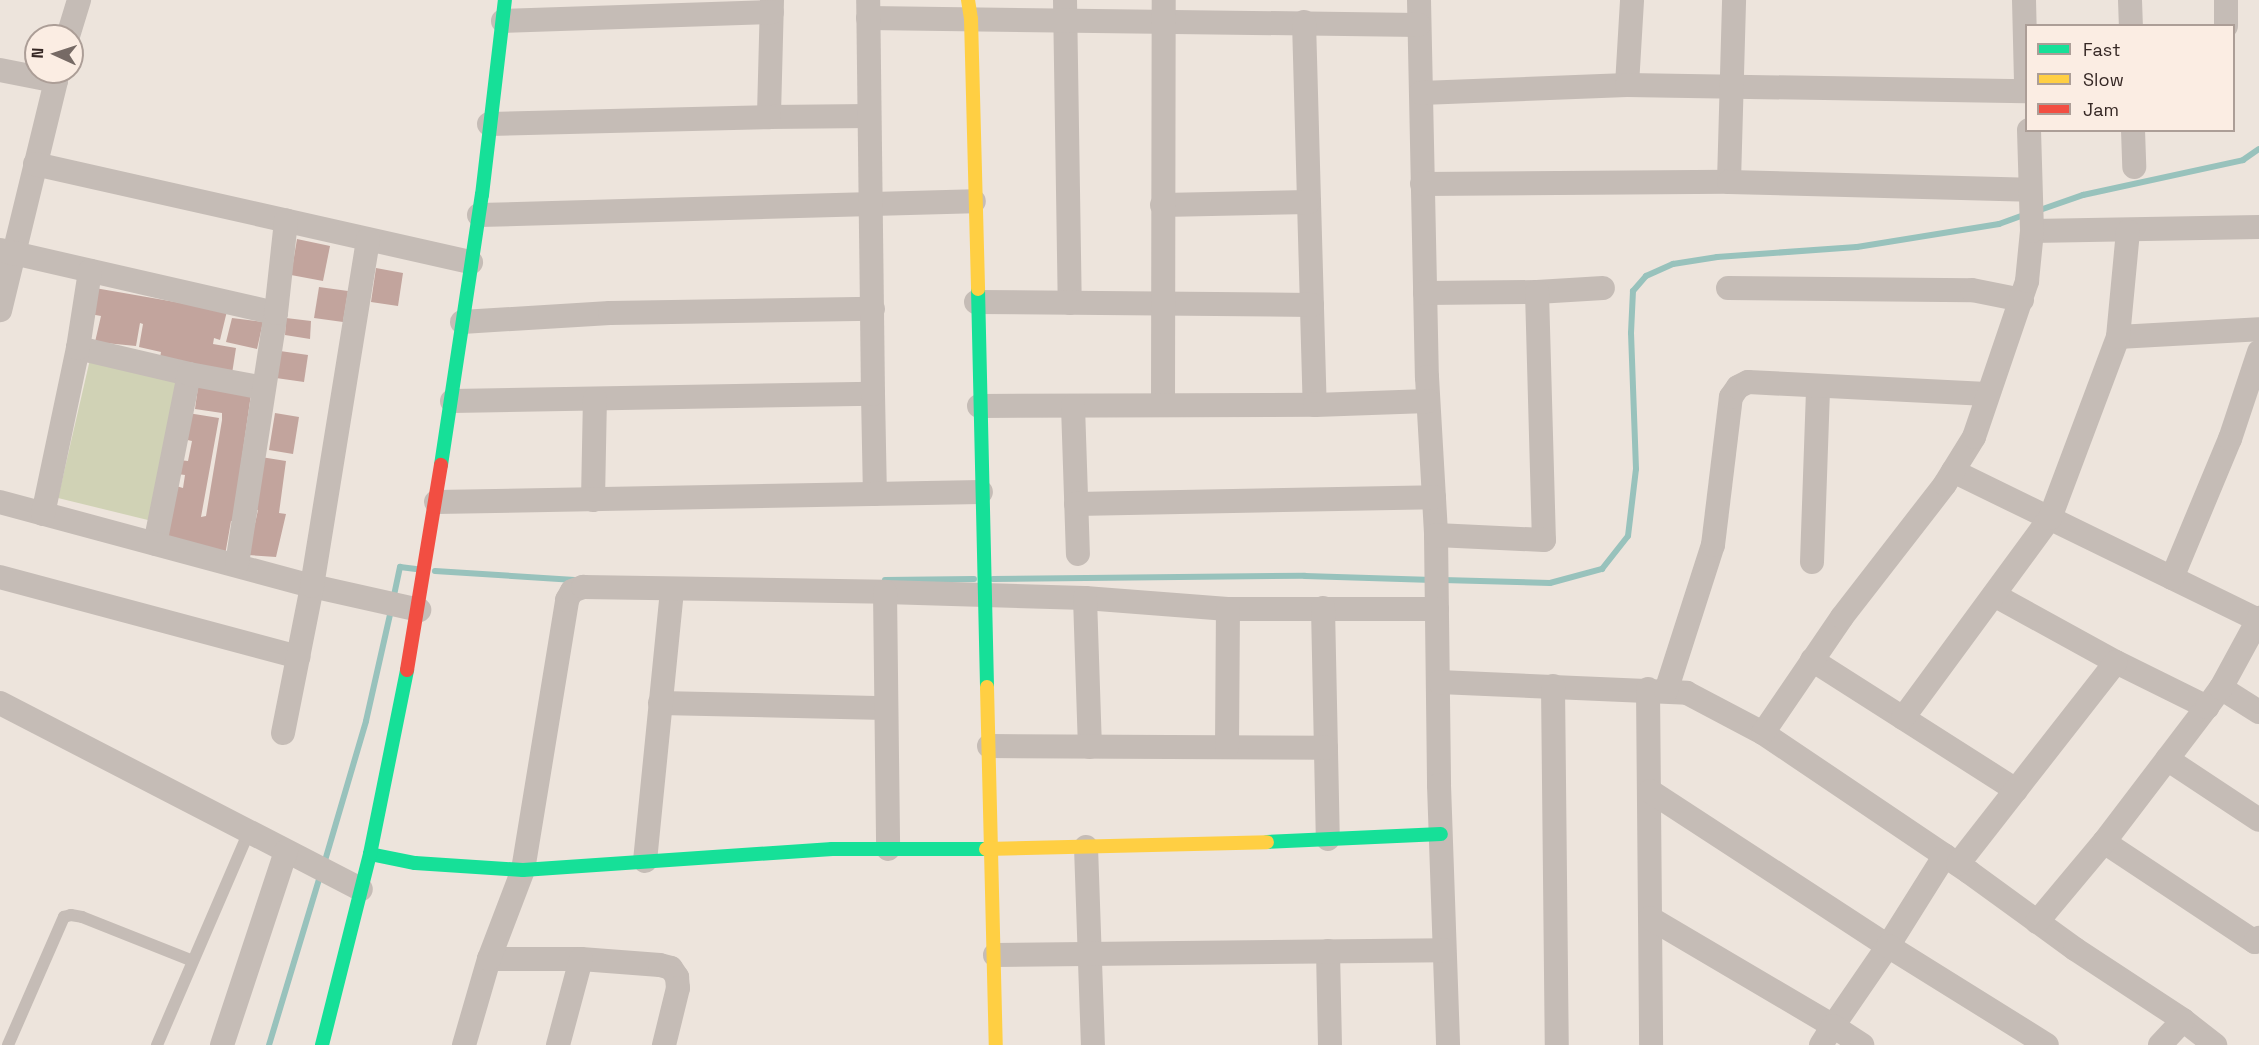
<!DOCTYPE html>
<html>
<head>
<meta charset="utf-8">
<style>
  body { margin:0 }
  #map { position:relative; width:2259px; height:1045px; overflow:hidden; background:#ede4dc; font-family:"Space Grotesk",sans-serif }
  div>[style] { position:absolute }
  .green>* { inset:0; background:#d0d2b5 }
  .stream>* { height:6px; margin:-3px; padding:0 3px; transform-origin:3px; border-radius:3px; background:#98c2bc }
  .building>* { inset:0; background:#c2a49d }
  .lane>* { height:12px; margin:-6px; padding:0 6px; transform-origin:6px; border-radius:6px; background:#c5bcb6 }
  .street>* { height:24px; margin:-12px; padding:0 12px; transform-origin:12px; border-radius:12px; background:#c5bcb6 }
  .fast>* { height:14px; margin:-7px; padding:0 7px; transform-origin:7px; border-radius:7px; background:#16e098 }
  .slow>* { height:14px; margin:-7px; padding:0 7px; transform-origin:7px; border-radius:7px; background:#ffcf43 }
  .jam>* { height:14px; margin:-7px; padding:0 7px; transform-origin:7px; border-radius:7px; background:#f24e42 }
  span { translate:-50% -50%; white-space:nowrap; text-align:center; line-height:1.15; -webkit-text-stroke:6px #fbede3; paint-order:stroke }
  .legend { position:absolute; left:2025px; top:24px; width:210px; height:108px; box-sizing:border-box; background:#fbede3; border:2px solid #ac9e97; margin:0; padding:8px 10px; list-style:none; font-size:18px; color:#362825 }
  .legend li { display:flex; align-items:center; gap:12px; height:30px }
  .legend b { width:30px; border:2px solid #ac9e97 }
  .north { position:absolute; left:24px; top:24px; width:60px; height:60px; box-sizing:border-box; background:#fbede3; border:2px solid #ac9e97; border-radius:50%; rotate:273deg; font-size:16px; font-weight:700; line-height:24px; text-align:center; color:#362825 }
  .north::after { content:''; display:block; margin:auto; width:21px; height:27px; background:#766a65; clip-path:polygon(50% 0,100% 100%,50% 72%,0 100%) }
</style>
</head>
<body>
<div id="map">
  <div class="green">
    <i style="clip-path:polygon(91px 355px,184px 379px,156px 522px,58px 498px)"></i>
  </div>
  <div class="stream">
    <i style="left:2037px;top:211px;width:49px;rotate:-19.2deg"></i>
    <i style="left:2083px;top:195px;width:164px;rotate:-12.3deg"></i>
    <i style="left:2243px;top:160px;width:19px;rotate:-35deg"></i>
    <i style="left:435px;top:571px;width:140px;rotate:3.7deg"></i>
    <i style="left:993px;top:579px;width:312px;rotate:-0.6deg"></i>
    <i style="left:1305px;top:576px;width:128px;rotate:1.8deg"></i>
    <i style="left:885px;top:580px;width:89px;rotate:-0.6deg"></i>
    <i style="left:1443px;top:580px;width:107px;rotate:1.6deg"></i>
    <i style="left:1550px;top:583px;width:54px;rotate:-15.1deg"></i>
    <i style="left:1602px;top:569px;width:42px;rotate:-51.8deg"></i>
    <i style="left:1628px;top:536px;width:67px;rotate:-83.2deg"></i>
    <i style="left:1636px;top:469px;width:136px;rotate:-92.1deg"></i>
    <i style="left:1631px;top:333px;width:42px;rotate:-87.3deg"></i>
    <i style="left:1633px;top:291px;width:20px;rotate:-49deg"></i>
    <i style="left:1646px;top:276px;width:30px;rotate:-24deg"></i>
    <i style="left:1673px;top:264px;width:45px;rotate:-9deg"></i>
    <i style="left:1717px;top:257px;width:140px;rotate:-4.1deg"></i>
    <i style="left:1857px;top:247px;width:144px;rotate:-9.2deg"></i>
    <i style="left:1999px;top:224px;width:30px;rotate:-20deg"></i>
    <i style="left:393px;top:600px;width:34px;rotate:-78deg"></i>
    <i style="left:400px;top:567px;width:16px;rotate:7deg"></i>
    <i style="left:324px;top:864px;width:149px;rotate:-73.6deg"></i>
    <i style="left:366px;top:721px;width:114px;rotate:-77.3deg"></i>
    <i style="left:269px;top:1045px;width:180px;rotate:-73.2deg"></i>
  </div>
  <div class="building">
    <i style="clip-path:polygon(297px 239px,330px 246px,323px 281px,291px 275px)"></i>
    <i style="clip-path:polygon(376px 268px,403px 273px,398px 306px,371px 302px)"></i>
    <i style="clip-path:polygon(319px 287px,348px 291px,343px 322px,314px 318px)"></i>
    <i style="clip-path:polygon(95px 288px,227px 311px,220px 340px,214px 338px,213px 344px,236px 348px,231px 380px,160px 358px,161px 352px,139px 347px,143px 324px,140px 323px,136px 346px,95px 342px,101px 316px,90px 314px)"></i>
    <i style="clip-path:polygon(232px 318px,263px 322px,257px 349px,226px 342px)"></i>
    <i style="clip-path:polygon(286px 318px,311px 321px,310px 339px,285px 335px)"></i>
    <i style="clip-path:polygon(280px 351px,308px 355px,304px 382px,276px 378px)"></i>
    <i style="clip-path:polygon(198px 387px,251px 394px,233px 521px,231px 521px,225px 555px,164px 540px,176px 486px,183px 488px,185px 475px,177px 474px,179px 460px,188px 461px,192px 441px,183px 439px,188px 413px,219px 418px,201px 517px,206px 516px,222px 420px,222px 413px,195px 409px)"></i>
    <i style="clip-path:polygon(275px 413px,299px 417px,293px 454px,269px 450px)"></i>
    <i style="clip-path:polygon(261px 457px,286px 461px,279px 513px,286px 514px,276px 557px,248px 555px,258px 510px,250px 509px)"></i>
  </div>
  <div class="lane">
    <i style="left:8px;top:1045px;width:140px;rotate:-66.4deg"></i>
    <i style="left:64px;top:917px;width:7px;rotate:-16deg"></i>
    <i style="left:71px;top:915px;width:11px;rotate:10deg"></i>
    <i style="left:82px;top:917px;width:119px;rotate:21.6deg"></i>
    <i style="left:157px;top:1045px;width:233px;rotate:-66.7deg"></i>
  </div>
  <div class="street">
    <i style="left:772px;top:0;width:117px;rotate:91.5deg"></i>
    <i style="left:769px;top:117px;width:100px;rotate:-0.6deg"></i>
    <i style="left:1065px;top:0;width:303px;rotate:89.1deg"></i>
    <i style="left:1419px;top:0;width:377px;rotate:88.8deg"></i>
    <i style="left:1427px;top:377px;width:158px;rotate:86.7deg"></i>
    <i style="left:1436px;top:535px;width:250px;rotate:89.3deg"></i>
    <i style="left:1439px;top:785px;width:260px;rotate:88deg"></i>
    <i style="left:2024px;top:0;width:84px;rotate:88.6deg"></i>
    <i style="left:2130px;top:0;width:26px;rotate:88deg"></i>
    <i style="left:868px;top:18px;width:551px;rotate:0.73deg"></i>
    <i style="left:503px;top:21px;width:269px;rotate:-1.9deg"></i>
    <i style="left:1304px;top:22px;width:383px;rotate:88.4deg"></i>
    <i style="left:2226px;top:26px;width:26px;rotate:-90deg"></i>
    <i style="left:68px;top:36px;width:38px;rotate:-73deg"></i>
    <i style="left:0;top:70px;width:57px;rotate:11.1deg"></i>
    <i style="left:56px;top:81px;width:236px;rotate:103.7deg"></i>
    <i style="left:1627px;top:85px;width:85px;rotate:-86.6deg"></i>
    <i style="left:1421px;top:93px;width:206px;rotate:-2.2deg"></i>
    <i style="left:1627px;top:85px;width:399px;rotate:0.9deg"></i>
    <i style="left:489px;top:124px;width:280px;rotate:-1.4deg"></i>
    <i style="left:2133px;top:130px;width:37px;rotate:88deg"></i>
    <i style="left:35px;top:164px;width:447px;rotate:12.7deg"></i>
    <i style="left:1729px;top:182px;width:182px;rotate:-88.4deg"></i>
    <i style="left:1422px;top:184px;width:307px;rotate:-0.4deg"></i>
    <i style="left:1729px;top:182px;width:300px;rotate:1.5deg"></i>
    <i style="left:1162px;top:205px;width:147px;rotate:-1.2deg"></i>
    <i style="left:479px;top:215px;width:495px;rotate:-1.6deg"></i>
    <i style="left:2032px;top:231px;width:227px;rotate:-1deg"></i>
    <i style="left:0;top:250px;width:283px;rotate:12.9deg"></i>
    <i style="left:1728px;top:288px;width:244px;rotate:0.5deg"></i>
    <i style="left:1972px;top:290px;width:51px;rotate:11.3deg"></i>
    <i style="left:1537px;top:292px;width:66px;rotate:-3.5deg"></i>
    <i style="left:1425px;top:293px;width:112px;rotate:-0.5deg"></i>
    <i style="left:1537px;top:292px;width:248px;rotate:88.4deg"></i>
    <i style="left:1544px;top:540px;width:108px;rotate:-177.3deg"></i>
    <i style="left:976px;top:302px;width:336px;rotate:0.5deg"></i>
    <i style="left:462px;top:322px;width:148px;rotate:-3.5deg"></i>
    <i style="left:610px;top:313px;width:263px;rotate:-0.9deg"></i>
    <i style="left:2118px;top:337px;width:141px;rotate:-3.2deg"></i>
    <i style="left:78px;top:348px;width:114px;rotate:13.2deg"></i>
    <i style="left:189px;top:374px;width:173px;rotate:101.3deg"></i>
    <i style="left:189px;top:374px;width:76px;rotate:10.6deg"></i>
    <i style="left:873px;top:394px;width:100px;rotate:88.9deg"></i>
    <i style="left:452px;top:401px;width:421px;rotate:-1deg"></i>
    <i style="left:873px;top:394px;width:394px;rotate:-90.7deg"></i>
    <i style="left:1163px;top:405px;width:405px;rotate:-89.9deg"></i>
    <i style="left:979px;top:406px;width:336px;rotate:-0.2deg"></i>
    <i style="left:1315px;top:405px;width:113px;rotate:-2deg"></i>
    <i style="left:1073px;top:406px;width:148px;rotate:88.1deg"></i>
    <i style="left:1953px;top:471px;width:339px;rotate:26deg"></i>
    <i style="left:593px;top:500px;width:101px;rotate:-88.9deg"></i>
    <i style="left:0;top:502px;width:323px;rotate:15.1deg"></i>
    <i style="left:312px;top:586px;width:110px;rotate:12.6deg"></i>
    <i style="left:436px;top:502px;width:545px;rotate:-1.05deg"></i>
    <i style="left:1076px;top:504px;width:358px;rotate:-1.1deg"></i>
    <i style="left:43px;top:514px;width:170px;rotate:-78.1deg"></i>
    <i style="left:78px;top:348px;width:78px;rotate:-81.1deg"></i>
    <i style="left:1812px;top:562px;width:176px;rotate:-88deg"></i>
    <i style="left:237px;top:564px;width:254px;rotate:-81.2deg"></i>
    <i style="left:276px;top:313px;width:93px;rotate:-83.8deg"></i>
    <i style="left:0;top:577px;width:309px;rotate:15deg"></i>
    <i style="left:2172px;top:578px;width:151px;rotate:-67.4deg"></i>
    <i style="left:2230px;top:439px;width:92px;rotate:-71.6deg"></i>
    <i style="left:885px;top:592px;width:200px;rotate:1.7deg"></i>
    <i style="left:1085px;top:598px;width:143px;rotate:4.4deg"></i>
    <i style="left:1228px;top:609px;width:209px"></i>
    <i style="left:1994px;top:595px;width:139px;rotate:28.8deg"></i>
    <i style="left:2116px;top:662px;width:102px;rotate:26.3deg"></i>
    <i style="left:1085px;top:598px;width:149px;rotate:88.1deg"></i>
    <i style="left:1323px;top:608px;width:231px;rotate:88.8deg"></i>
    <i style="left:1812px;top:660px;width:242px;rotate:32.5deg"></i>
    <i style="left:1439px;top:682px;width:248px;rotate:2.5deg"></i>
    <i style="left:1687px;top:693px;width:86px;rotate:27.8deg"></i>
    <i style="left:1763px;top:733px;width:249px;rotate:34deg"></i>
    <i style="left:1969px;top:872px;width:131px;rotate:36deg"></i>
    <i style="left:2075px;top:949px;width:129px;rotate:33.3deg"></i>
    <i style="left:2183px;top:1020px;width:41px;rotate:38deg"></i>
    <i style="left:1553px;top:686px;width:359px;rotate:89.4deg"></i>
    <i style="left:2221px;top:688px;width:45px;rotate:32.3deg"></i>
    <i style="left:1648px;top:689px;width:356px;rotate:89.5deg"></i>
    <i style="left:1666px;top:691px;width:153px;rotate:-72.2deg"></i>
    <i style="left:1713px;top:545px;width:149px;rotate:-83.1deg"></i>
    <i style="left:1731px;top:397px;width:12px;rotate:-55deg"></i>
    <i style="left:1738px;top:387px;width:11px;rotate:-27deg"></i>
    <i style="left:1748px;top:382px;width:239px;rotate:2.9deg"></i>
    <i style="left:0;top:703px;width:406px;rotate:27.3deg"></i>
    <i style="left:660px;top:703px;width:226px;rotate:1.3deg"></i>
    <i style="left:1903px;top:718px;width:248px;rotate:-53.7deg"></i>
    <i style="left:2050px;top:518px;width:193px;rotate:-69.4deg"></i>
    <i style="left:2118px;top:337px;width:106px;rotate:-84.6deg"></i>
    <i style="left:283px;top:733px;width:150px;rotate:-78.8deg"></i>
    <i style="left:312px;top:586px;width:351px;rotate:-80.8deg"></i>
    <i style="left:1763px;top:733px;width:140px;rotate:-55.7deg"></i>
    <i style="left:1842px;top:617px;width:168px;rotate:-52.2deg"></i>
    <i style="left:1945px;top:484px;width:55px;rotate:-58.3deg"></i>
    <i style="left:1974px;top:437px;width:165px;rotate:-71.2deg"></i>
    <i style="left:2027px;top:281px;width:50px;rotate:-84.3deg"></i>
    <i style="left:2032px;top:231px;width:101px;rotate:-91.7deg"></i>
    <i style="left:989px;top:746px;width:337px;rotate:0.3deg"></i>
    <i style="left:1227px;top:747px;width:138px;rotate:-89.6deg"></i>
    <i style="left:2167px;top:759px;width:110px;rotate:33.5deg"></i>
    <i style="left:1650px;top:791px;width:284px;rotate:33.1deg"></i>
    <i style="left:1888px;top:946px;width:107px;rotate:-57.9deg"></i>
    <i style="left:2104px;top:842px;width:181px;rotate:33.5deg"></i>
    <i style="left:2255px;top:942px;width:6px;rotate:-45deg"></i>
    <i style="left:1086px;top:847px;width:198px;rotate:88deg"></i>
    <i style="left:645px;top:861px;width:272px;rotate:-84.3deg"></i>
    <i style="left:1958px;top:864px;width:256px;rotate:-52deg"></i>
    <i style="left:1650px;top:918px;width:212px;rotate:30.5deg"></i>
    <i style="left:1833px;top:1026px;width:97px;rotate:-55.5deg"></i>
    <i style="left:1888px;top:946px;width:187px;rotate:31.9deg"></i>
    <i style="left:2037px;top:922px;width:104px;rotate:-50.1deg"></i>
    <i style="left:2104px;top:842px;width:170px;rotate:-52.7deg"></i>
    <i style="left:2207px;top:707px;width:24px;rotate:-54deg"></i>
    <i style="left:2221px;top:688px;width:80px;rotate:-61.5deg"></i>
    <i style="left:1328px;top:951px;width:94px;rotate:88.8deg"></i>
    <i style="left:995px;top:955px;width:449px;rotate:-0.6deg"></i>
    <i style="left:489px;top:959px;width:92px"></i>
    <i style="left:581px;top:959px;width:79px;rotate:4.3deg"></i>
    <i style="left:660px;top:965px;width:11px;rotate:15deg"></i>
    <i style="left:671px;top:968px;width:11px;rotate:56deg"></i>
    <i style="left:677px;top:977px;width:11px;rotate:85deg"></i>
    <i style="left:678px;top:988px;width:59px;rotate:103.8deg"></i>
    <i style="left:222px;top:1045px;width:204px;rotate:-71.7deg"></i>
    <i style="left:464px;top:1045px;width:90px;rotate:-73.8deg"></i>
    <i style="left:489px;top:959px;width:95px;rotate:-69.1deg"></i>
    <i style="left:523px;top:870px;width:274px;rotate:-80.7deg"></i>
    <i style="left:567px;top:600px;width:10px;rotate:-61deg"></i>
    <i style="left:572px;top:591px;width:12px;rotate:-20deg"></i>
    <i style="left:583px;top:587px;width:302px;rotate:0.9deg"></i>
    <i style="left:885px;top:592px;width:257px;rotate:89.3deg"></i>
    <i style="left:558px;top:1045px;width:89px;rotate:-75deg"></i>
    <i style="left:1821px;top:1045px;width:22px;rotate:-58deg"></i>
    <i style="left:1833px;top:1026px;width:35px;rotate:33deg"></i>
    <i style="left:2160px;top:1045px;width:34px;rotate:-47deg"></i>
  </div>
  <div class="fast">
    <i style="left:978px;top:289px;width:398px;rotate:88.7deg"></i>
    <i style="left:441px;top:465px;width:273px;rotate:-81.4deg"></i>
    <i style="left:482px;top:195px;width:196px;rotate:-83.3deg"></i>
    <i style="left:1267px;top:842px;width:174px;rotate:-2.6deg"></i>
    <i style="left:370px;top:854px;width:46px;rotate:11.3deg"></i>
    <i style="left:415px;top:863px;width:108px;rotate:3.7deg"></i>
    <i style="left:523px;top:870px;width:310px;rotate:-3.9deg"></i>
    <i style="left:832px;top:849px;width:154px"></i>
    <i style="left:322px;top:1045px;width:197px;rotate:-75.9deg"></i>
    <i style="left:370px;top:854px;width:188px;rotate:-78.6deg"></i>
  </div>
  <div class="slow">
    <i style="left:968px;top:0;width:19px;rotate:81deg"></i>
    <i style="left:971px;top:19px;width:270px;rotate:88.5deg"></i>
    <i style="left:987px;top:687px;width:358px;rotate:88.6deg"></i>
    <i style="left:986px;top:849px;width:281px;rotate:-1.4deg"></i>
  </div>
  <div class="jam">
    <i style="left:407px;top:670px;width:208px;rotate:-80.6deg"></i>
  </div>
  <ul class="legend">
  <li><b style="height:8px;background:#16e098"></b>Fast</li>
  <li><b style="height:8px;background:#ffcf43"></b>Slow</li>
  <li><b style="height:8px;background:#f24e42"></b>Jam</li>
  </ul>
  <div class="north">N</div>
</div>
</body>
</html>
